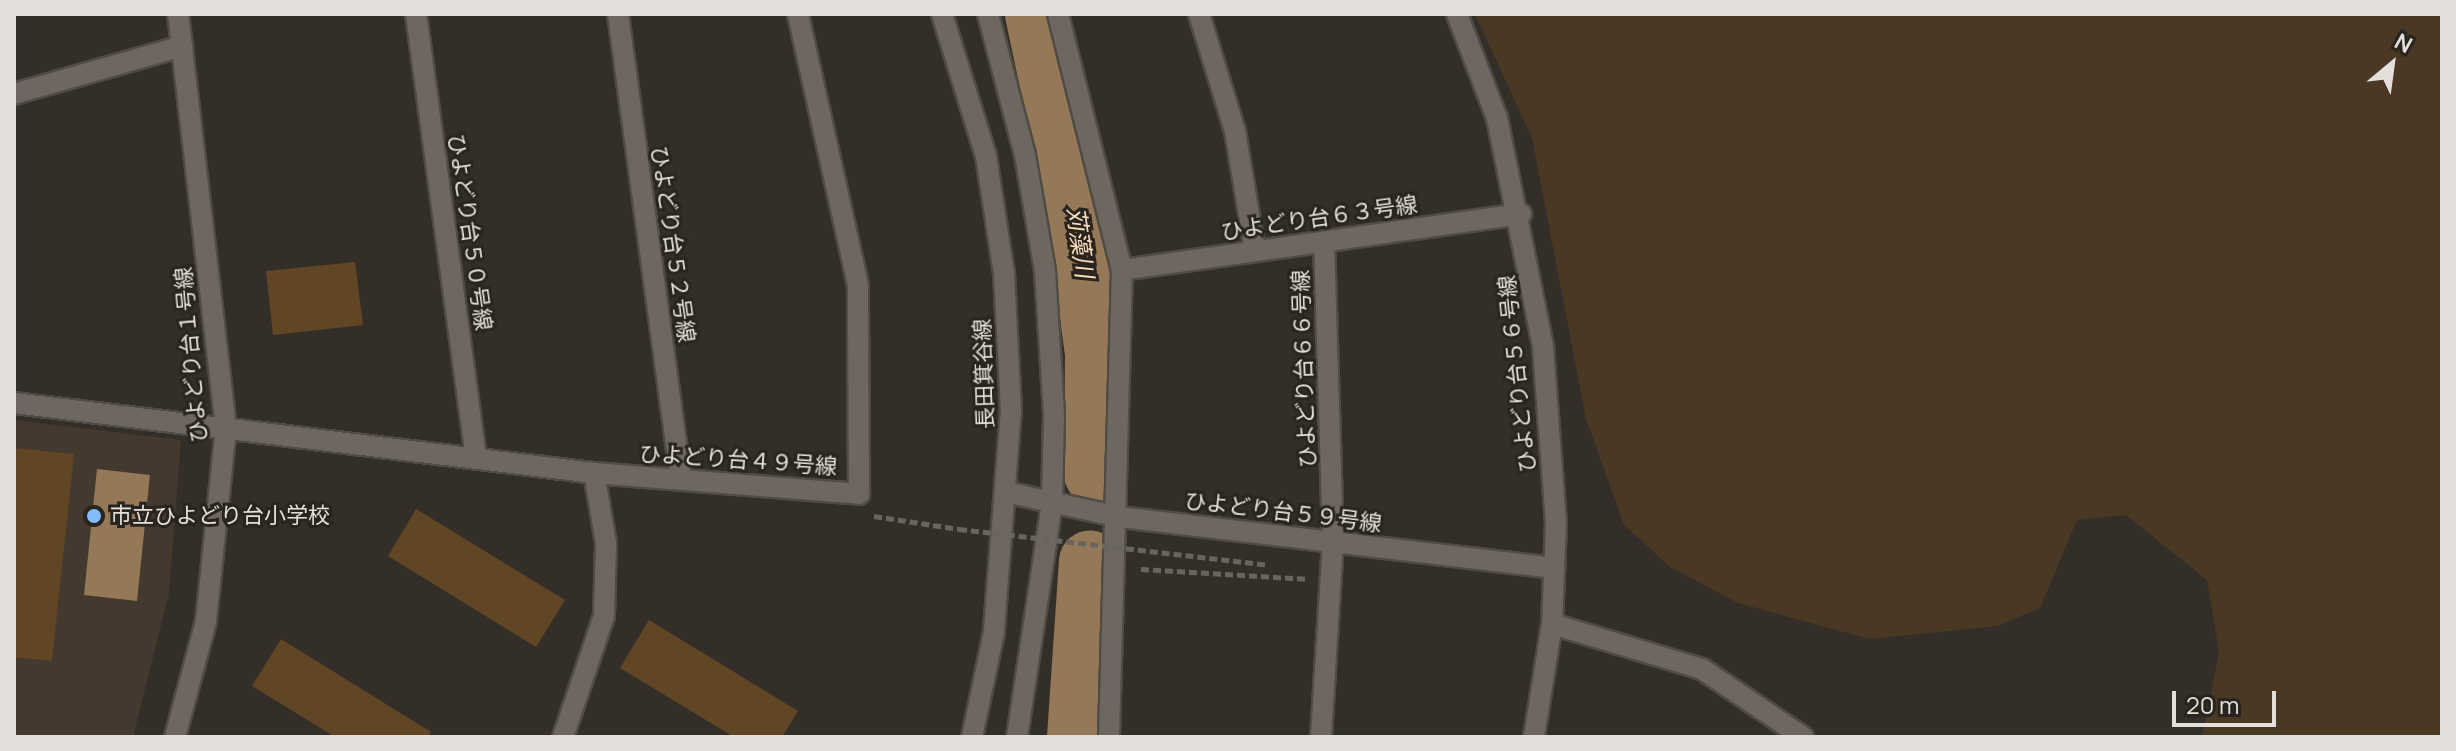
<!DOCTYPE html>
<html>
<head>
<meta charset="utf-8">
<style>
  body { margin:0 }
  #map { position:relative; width:2456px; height:751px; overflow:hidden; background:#332e27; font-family:Manrope,"Noto Sans JP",sans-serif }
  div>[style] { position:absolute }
  .built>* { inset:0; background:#43392e }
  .green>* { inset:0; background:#493824 }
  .water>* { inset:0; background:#957857 }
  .river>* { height:62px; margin:-31px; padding:0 31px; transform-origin:31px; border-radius:31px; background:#957857 }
  .building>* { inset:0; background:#614626 }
  .path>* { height:5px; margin-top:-2.5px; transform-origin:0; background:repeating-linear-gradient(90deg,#68645e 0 8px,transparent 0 12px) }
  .roads { filter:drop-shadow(2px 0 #4f4b45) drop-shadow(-2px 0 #4f4b45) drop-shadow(0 2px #4f4b45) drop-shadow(0 -2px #4f4b45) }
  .street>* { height:20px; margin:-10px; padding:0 10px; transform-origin:10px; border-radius:10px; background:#6d675f }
  .secondary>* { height:20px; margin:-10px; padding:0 10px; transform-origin:10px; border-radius:10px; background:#6d675f }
  .path-bridge>* { height:5px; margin-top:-2.5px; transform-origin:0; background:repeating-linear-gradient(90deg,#68645e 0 8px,transparent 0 12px) }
  .dots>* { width:22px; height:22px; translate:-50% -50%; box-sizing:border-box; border:4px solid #29241e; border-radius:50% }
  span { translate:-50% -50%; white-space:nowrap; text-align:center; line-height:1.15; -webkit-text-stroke:6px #29241e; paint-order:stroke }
  .street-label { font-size:22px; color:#e3e0db }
  .poi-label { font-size:22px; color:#e3e0db }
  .left { translate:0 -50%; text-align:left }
  .water-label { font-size:24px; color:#f8dbba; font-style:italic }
  .frame { position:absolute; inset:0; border:16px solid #e3e0db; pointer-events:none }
  .north { position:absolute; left:2352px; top:24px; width:80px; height:80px; -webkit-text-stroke:6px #29241e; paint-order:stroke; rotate:29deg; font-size:22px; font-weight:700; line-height:32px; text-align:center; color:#e3e0db }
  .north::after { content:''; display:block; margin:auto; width:28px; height:36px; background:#e3e0db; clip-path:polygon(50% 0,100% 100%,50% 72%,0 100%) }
  .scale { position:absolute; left:2172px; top:691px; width:104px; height:36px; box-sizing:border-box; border:4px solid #e3e0db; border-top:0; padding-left:10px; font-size:24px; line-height:28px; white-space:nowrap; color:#e3e0db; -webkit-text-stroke:6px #29241e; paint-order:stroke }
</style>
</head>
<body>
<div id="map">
  <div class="built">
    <i style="clip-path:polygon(14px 420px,181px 440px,169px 593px,133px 737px,14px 737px)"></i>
  </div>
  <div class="green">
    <i style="clip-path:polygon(1475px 14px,2442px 14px,2442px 737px,2202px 737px,2219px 653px,2207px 580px,2126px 515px,2077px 520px,2040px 608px,1997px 626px,1869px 639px,1738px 603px,1670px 567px,1624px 525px,1586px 419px,1532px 138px)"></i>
  </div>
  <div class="water">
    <i style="clip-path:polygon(97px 469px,150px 475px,137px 601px,84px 595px)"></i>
  </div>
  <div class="river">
    <i style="left:1036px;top:14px;width:183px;rotate:78deg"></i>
    <i style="left:1074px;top:193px;width:162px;rotate:82.2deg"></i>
    <i style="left:1096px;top:354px;width:120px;rotate:90.5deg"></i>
    <i style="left:1078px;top:737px;width:176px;rotate:-86.1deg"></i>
  </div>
  <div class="building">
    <i style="clip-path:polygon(355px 262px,363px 325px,273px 335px,266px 271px)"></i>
    <i style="clip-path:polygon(14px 448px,74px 454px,52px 661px,14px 657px)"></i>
    <i style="clip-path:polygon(416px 509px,565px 600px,536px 647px,388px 556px)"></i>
    <i style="clip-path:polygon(649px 620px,798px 711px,782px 737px,734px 737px,620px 668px)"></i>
    <i style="clip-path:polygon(281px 639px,431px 732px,428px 737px,335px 737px,252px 686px)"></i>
  </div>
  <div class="path">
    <i style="left:874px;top:516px;width:86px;rotate:8.7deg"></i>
    <i style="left:1141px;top:569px;width:166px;rotate:3.4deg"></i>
  </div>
  <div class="roads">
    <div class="street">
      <i style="left:416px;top:14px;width:446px;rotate:82.3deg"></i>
      <i style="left:618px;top:14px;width:470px;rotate:82.3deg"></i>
      <i style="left:1058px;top:14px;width:264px;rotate:76deg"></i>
      <i style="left:1122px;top:270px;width:467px;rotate:91.6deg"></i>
      <i style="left:1199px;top:14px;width:122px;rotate:72.9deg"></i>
      <i style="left:1235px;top:131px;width:122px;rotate:80.5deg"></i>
      <i style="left:1457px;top:14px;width:111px;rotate:69deg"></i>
      <i style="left:1497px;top:118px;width:234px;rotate:78.6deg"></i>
      <i style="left:1543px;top:347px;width:175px;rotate:85.8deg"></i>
      <i style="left:1556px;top:522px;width:102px;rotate:92.2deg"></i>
      <i style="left:1552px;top:624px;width:114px;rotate:99.1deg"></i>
      <i style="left:14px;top:94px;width:175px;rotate:-15.9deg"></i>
      <i style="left:1122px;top:270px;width:403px;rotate:-8deg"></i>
      <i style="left:14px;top:403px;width:584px;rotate:6.88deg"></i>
      <i style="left:594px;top:473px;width:266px;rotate:4.5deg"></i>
      <i style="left:859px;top:494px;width:209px;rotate:-90.3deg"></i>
      <i style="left:858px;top:285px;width:278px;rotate:-102.5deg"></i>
      <i style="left:1010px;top:493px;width:113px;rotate:12.3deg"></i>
      <i style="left:1120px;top:517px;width:436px;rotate:6.7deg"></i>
      <i style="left:1552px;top:624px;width:157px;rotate:16.7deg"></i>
      <i style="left:1702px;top:669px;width:122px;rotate:34deg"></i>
      <i style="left:563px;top:737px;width:128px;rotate:-71.3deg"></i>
      <i style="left:604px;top:616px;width:73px;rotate:-88.4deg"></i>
      <i style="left:606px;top:543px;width:71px;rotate:-99.7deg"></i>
      <i style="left:1321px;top:737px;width:195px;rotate:-86.5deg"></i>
      <i style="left:1333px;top:542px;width:300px;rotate:-91.7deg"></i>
    </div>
    <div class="secondary">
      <i style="left:942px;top:14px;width:149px;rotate:72.8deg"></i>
      <i style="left:986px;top:156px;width:118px;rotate:81.3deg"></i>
      <i style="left:1004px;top:273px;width:136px;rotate:87.1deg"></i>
      <i style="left:1011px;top:409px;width:224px;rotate:94.4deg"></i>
      <i style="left:994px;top:632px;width:107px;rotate:101.8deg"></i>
      <i style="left:988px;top:14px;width:146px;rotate:75.3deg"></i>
      <i style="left:1025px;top:155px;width:118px;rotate:80.2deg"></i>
      <i style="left:1045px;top:271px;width:144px;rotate:86.4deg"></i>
      <i style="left:1054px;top:415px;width:88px;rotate:91.3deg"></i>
      <i style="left:1052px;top:503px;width:237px;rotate:98.5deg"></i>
      <i style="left:175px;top:737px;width:120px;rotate:-75deg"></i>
      <i style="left:206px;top:621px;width:194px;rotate:-84.1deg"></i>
      <i style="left:226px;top:428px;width:417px;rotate:-96.6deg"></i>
    </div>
  </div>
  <div class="path-bridge">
    <i style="left:959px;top:529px;width:311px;rotate:6.6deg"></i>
  </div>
  <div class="dots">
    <i style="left:94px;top:516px;background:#82bcfa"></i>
  </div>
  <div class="street-label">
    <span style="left:1319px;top:218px;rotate:-8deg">ひよどり台６３号線</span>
    <span style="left:470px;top:232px;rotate:82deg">ひよどり台５０号線</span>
    <span style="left:673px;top:244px;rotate:82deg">ひよどり台５２号線</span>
    <span style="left:191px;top:355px;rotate:-95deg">ひよどり台１号線</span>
    <span style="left:1304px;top:369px;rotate:-92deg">ひよどり台６６号線</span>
    <span style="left:984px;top:374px;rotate:-92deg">長田箕谷線</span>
    <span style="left:1517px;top:374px;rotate:-96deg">ひよどり台５６号線</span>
    <span style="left:738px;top:460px;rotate:4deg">ひよどり台４９号線</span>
    <span style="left:1283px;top:512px;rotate:7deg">ひよどり台５９号線</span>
  </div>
  <div class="poi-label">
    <span class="left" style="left:110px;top:516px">市立ひよどり台小学校</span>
  </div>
  <div class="water-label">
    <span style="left:1081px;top:242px;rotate:82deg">苅藻川</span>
  </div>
  <div class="frame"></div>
  <div class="north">N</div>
  <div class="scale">20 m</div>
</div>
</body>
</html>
